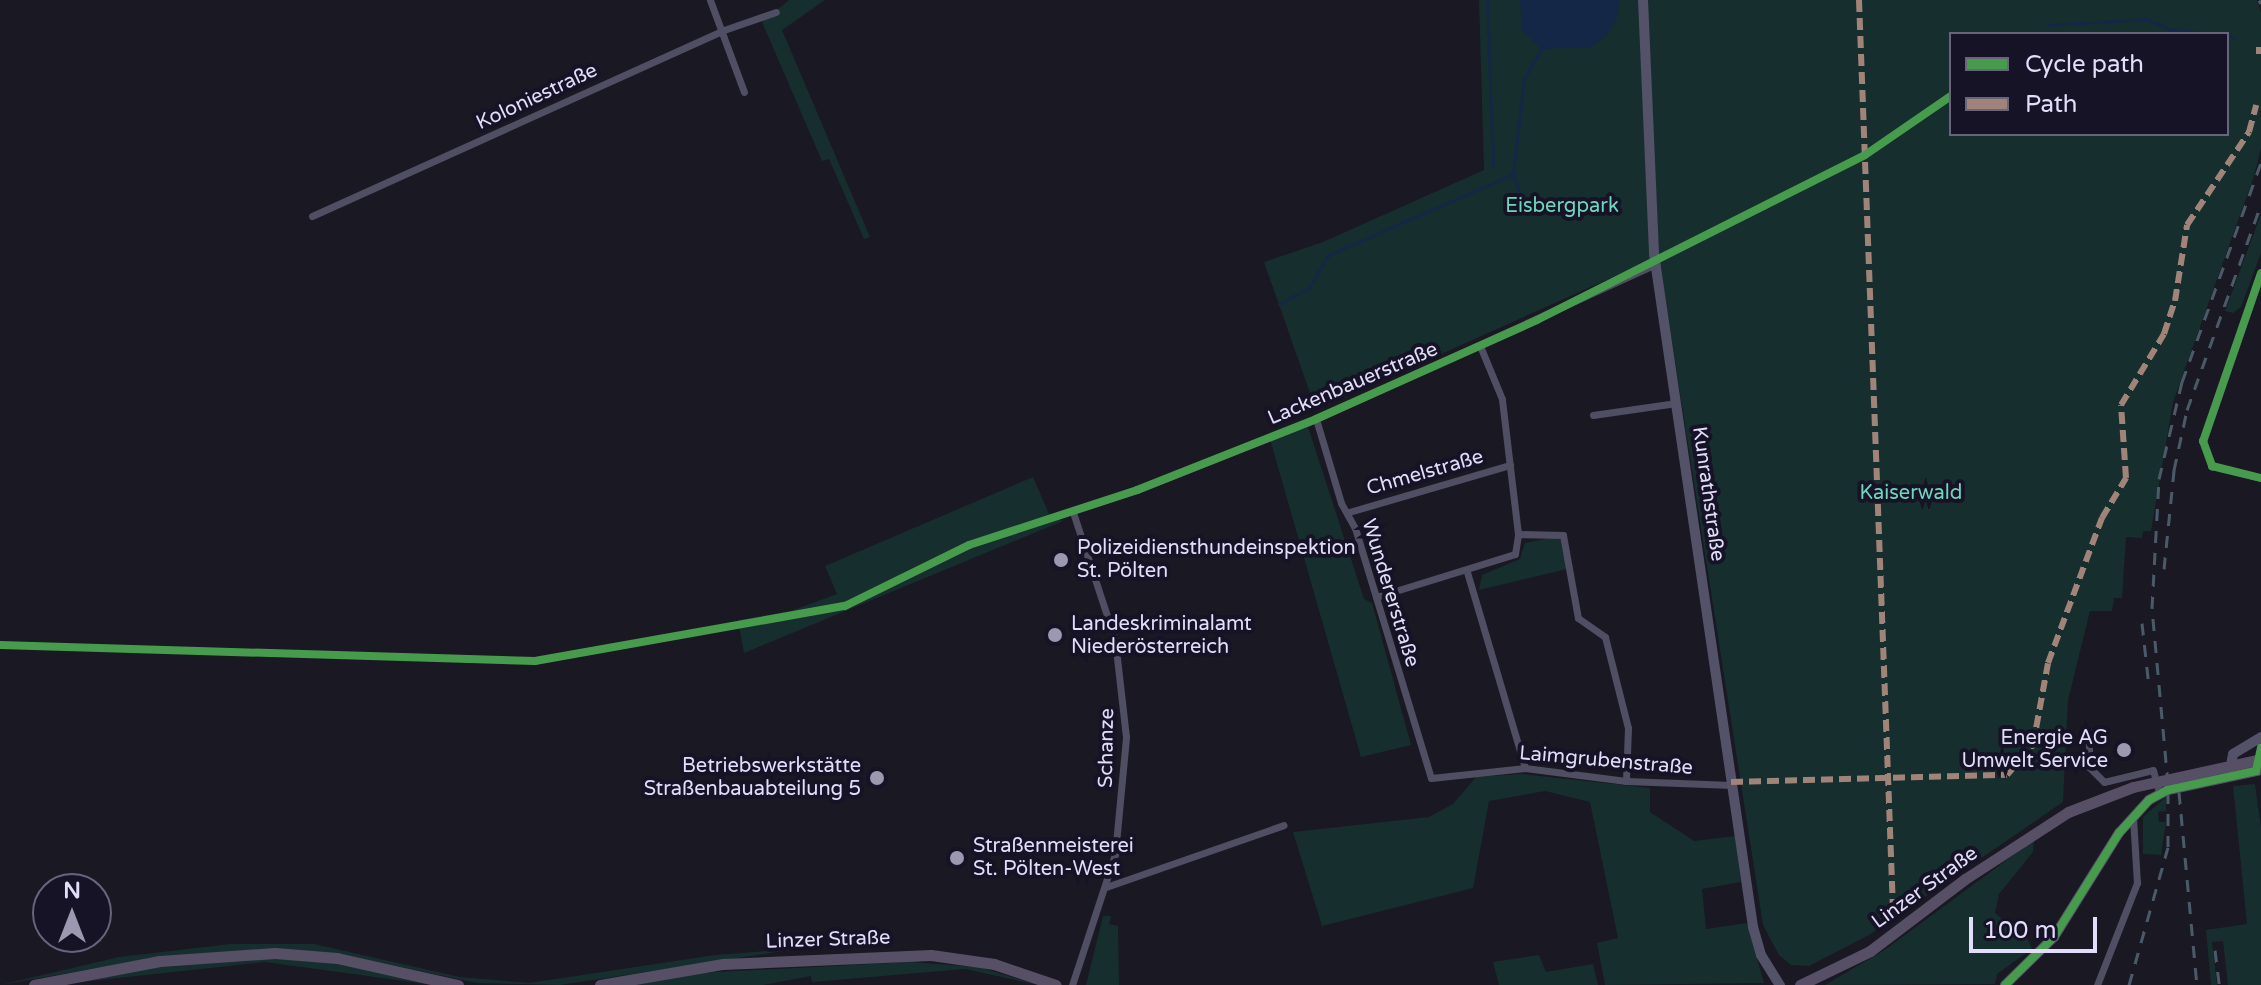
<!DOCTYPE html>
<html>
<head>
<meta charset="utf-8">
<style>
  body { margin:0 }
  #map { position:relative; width:2261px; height:985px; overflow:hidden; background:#1a1822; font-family:"Varela Round",sans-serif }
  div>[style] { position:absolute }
  .green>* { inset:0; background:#172e2e }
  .water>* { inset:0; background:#152746 }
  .stream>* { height:3px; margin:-1.5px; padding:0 1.5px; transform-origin:1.5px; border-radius:1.5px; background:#152746 }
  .street>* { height:7px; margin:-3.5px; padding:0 3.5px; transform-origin:3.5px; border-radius:3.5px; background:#4f4e62 }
  .secondary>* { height:10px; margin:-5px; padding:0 5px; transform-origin:5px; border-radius:5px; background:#535268 }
  .primary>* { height:11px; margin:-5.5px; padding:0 5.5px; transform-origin:5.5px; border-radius:5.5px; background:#574f66 }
  .rail>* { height:3px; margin-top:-1.5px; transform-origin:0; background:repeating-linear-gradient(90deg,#4a5a69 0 12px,transparent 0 22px) }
  .primary-bridge>* { height:11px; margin:-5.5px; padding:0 5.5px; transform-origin:5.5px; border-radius:5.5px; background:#574f66 }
  .quiet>* { height:6px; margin-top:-3px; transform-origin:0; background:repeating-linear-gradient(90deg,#a18479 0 12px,transparent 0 18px) }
  .cycleway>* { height:8px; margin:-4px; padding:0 4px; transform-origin:4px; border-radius:4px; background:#469c4c }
  .dots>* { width:22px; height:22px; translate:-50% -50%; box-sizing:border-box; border:4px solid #171327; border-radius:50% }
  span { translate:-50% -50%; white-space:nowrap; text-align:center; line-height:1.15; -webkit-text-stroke:8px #171327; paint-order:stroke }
  .street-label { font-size:20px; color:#e1ddfb }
  .park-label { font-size:20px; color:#6fd5bc }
  .poi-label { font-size:20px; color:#e1ddfb }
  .left { translate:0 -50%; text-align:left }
  .right { translate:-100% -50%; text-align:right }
  .legend { position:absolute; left:1949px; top:32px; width:280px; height:104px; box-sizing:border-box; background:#171327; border:2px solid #68647c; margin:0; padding:10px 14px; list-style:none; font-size:24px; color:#e1ddfb }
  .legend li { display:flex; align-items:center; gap:16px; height:40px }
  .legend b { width:40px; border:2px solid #68647c }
  .north { position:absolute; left:32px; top:873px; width:80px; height:80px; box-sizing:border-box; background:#171327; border:2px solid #68647c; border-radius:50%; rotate:0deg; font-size:22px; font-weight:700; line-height:32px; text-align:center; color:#e1ddfb }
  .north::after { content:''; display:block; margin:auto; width:28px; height:36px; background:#9b98af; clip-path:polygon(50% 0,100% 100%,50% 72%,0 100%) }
  .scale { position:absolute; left:1969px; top:917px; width:128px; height:36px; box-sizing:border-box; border:4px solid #e1ddfb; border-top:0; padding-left:10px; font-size:24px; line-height:28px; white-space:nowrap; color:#e1ddfb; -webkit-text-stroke:6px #171327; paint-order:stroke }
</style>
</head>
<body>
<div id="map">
  <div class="green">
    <i style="clip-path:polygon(789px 0,825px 0,782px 30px,870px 237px,864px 239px,829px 159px,822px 161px,762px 22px)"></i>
    <i style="clip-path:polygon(1479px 0,1640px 0,1651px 260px,1316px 410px,1264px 262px,1323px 242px,1484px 170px)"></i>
    <i style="clip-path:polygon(evenodd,1647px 0,2257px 0,2261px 13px,2261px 148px,2254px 176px,2173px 402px,2151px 531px,2143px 531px,2142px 538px,2126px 537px,2122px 598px,2114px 598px,2112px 611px,2090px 611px,2068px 700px,2063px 802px,1869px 935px,1809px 966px,1791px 965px,1779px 955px,1763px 925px,1659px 258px,1647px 0,1951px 34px,2227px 34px,2227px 134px,1951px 134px,1951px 34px)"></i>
    <i style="clip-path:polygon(2261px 214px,2261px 253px,2241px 307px,2233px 313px,2225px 311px)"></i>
    <i style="clip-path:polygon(1308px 427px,1364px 599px,1372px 603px,1411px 745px,1361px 757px,1270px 439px)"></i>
    <i style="clip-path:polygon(1033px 477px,1049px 514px,1063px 521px,744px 653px,738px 620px,791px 611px,837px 594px,825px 566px)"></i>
    <i style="clip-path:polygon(1555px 537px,1562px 539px,1567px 569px,1479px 590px,1482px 575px,1520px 559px,1525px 543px)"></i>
    <i style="clip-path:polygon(1521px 774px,1650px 788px,1650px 812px,1694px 841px,1735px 836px,1741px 882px,1702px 889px,1706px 929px,1747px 923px,1764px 983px,1605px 985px,1597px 943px,1618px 938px,1590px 802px,1545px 791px,1489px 801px,1473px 888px,1322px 926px,1293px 832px,1429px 817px,1453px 804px,1476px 777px)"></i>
    <i style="clip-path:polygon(2255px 784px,2261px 828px,2261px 985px,2228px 985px,2223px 941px,2212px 942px,2217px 985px,2211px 985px,2206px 930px,2247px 924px,2233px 786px)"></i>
    <i style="clip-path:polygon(2166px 797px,2166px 811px,2158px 812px,2159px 822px,2166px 822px,2161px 855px,2143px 854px,2143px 817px)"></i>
    <i style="clip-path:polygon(2034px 840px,2033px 852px,1999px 894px,1995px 913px,2028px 940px,2032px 949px,1997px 974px,1995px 984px,1825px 985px,1883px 951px)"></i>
    <i style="clip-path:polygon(1103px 916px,1111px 916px,1109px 924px,1118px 926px,1119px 985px,1086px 985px)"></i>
    <i style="clip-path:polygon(231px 944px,314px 944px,460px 977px,529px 983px,715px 955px,804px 948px,560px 985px,477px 983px,339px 954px,276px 949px,160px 957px,0 985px,119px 957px)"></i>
    <i style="clip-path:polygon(1539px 955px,1546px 972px,1593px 964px,1598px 985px,1499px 985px,1493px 962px)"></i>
    <i style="clip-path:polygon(275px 958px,337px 963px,433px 985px,265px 962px,54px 985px,161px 966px)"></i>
    <i style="clip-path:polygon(910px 962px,979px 967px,1038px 985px,965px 969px,812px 982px,811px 976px,763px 985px,625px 985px,697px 973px)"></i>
  </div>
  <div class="water">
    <i style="clip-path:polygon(1520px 0,1619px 0,1618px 16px,1606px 36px,1591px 47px,1541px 49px,1522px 30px)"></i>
  </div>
  <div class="stream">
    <i style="left:1487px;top:0;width:166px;rotate:87.9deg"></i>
    <i style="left:2048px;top:25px;width:98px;rotate:-3.5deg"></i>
    <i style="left:2146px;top:19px;width:26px;rotate:23deg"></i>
    <i style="left:2170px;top:29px;width:44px;rotate:6.5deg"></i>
    <i style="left:2227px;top:36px;width:8px;rotate:14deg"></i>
    <i style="left:1513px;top:174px;width:28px;rotate:72deg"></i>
    <i style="left:1279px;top:304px;width:34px;rotate:-28deg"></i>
    <i style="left:1309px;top:288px;width:38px;rotate:-60deg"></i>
    <i style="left:1328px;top:255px;width:202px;rotate:-23.6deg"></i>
    <i style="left:1513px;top:174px;width:96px;rotate:-83.4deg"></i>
    <i style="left:1524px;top:79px;width:36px;rotate:-60deg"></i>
  </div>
  <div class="street">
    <i style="left:710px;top:0;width:98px;rotate:69.7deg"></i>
    <i style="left:312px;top:216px;width:449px;rotate:-24.3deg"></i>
    <i style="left:721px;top:31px;width:58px;rotate:-19.1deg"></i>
    <i style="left:2261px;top:273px;width:178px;rotate:109deg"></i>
    <i style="left:2203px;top:441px;width:27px;rotate:70deg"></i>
    <i style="left:2212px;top:466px;width:50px;rotate:13.8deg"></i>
    <i style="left:1593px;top:415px;width:84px;rotate:-8.2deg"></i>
    <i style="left:1316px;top:419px;width:88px;rotate:73.4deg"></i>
    <i style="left:1341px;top:503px;width:29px;rotate:61deg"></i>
    <i style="left:1355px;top:528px;width:261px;rotate:73.1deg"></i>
    <i style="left:1431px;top:778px;width:95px;rotate:-6.1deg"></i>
    <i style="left:1525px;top:768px;width:102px;rotate:7.3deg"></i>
    <i style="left:1626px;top:781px;width:106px;rotate:2.2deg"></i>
    <i style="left:1349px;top:512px;width:168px;rotate:-16.3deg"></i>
    <i style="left:1056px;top:516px;width:85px;rotate:-17.8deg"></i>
    <i style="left:1137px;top:490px;width:193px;rotate:-21.6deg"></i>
    <i style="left:1316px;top:419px;width:374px;rotate:-24.5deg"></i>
    <i style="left:1518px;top:534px;width:45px;rotate:1.3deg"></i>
    <i style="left:1563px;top:535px;width:84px;rotate:79.8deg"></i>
    <i style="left:1578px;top:618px;width:33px;rotate:35deg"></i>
    <i style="left:1605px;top:637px;width:94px;rotate:75.8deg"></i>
    <i style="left:1628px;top:728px;width:53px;rotate:92.2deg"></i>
    <i style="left:1467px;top:572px;width:204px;rotate:73.5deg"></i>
    <i style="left:1376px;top:597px;width:145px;rotate:-17.2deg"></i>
    <i style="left:1515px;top:554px;width:20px;rotate:-81deg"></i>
    <i style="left:1518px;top:534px;width:136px;rotate:-96.8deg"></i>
    <i style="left:1502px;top:399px;width:57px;rotate:-112.5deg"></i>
    <i style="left:2089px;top:732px;width:35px;rotate:90deg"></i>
    <i style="left:2089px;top:767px;width:21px;rotate:45deg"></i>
    <i style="left:2104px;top:782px;width:50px;rotate:-13.8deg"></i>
    <i style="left:2153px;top:770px;width:24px;rotate:75deg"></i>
    <i style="left:1106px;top:887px;width:188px;rotate:-19.2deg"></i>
    <i style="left:1072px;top:985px;width:138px;rotate:-71.8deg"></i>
    <i style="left:1115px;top:854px;width:118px;rotate:-84.6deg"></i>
    <i style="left:1126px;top:737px;width:98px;rotate:-96.5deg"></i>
    <i style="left:1115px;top:640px;width:135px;rotate:-108.2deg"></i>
    <i style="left:2097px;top:985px;width:110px;rotate:-68.6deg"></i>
    <i style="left:2137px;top:883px;width:66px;rotate:-93.5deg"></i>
  </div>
  <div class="secondary">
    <i style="left:1643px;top:0;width:254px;rotate:87.5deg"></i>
    <i style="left:1654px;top:254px;width:680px;rotate:81.63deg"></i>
    <i style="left:1753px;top:927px;width:29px;rotate:74deg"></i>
    <i style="left:1761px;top:955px;width:36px;rotate:58deg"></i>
    <i style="left:2230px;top:770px;width:16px;rotate:-79deg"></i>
    <i style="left:2233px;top:754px;width:33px;rotate:-31deg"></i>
    <i style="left:2005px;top:985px;width:69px;rotate:-44.4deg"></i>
    <i style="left:2054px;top:937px;width:123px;rotate:-58deg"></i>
    <i style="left:2119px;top:833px;width:45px;rotate:-47.7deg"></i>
    <i style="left:2149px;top:800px;width:21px;rotate:-28deg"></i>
    <i style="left:2168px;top:790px;width:95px;rotate:-12.1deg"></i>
  </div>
  <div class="primary">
    <i style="left:34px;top:985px;width:128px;rotate:-10.8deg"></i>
    <i style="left:160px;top:961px;width:115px;rotate:-4deg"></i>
    <i style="left:275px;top:953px;width:62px;rotate:4.6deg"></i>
    <i style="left:337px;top:958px;width:124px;rotate:12.6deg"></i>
    <i style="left:600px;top:985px;width:125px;rotate:-9.7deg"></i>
    <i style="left:723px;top:964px;width:208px;rotate:-2.5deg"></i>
    <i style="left:931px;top:955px;width:64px;rotate:8.1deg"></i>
    <i style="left:994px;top:964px;width:65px;rotate:18.7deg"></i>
    <i style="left:1800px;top:985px;width:78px;rotate:-25.9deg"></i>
    <i style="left:1870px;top:951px;width:119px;rotate:-37.2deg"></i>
    <i style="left:1965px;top:879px;width:123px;rotate:-33deg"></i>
  </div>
  <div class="rail">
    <i style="left:2259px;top:0;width:4px;rotate:63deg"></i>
    <i style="left:2164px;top:569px;width:100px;rotate:-84.2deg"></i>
    <i style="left:2174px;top:470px;width:61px;rotate:-77.8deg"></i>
    <i style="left:2187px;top:410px;width:219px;rotate:-70.2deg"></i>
    <i style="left:2142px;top:623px;width:63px;rotate:83.7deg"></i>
    <i style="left:2179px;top:792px;width:194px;rotate:84.7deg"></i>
    <i style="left:2215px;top:950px;width:35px;rotate:83deg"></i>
    <i style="left:2129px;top:985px;width:143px;rotate:-74.2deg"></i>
    <i style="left:2168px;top:847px;width:63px;rotate:-90deg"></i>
    <i style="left:2168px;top:784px;width:177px;rotate:-95.2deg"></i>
    <i style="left:2152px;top:608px;width:129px;rotate:-86.9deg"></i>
    <i style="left:2159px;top:479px;width:100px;rotate:-76.7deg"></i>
    <i style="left:2182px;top:382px;width:233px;rotate:-70.2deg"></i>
  </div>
  <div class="primary-bridge">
    <i style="left:2068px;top:812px;width:70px;rotate:-21deg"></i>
    <i style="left:2133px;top:787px;width:131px;rotate:-12.3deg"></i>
  </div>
  <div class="quiet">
    <i style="left:1859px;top:0;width:910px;rotate:87.86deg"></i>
    <i style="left:2259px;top:54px;width:7px;rotate:-90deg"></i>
    <i style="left:1731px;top:782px;width:276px;rotate:-1.5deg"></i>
    <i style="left:2007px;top:775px;width:40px;rotate:-49deg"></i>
    <i style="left:2033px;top:745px;width:83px;rotate:-79.6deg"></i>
    <i style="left:2048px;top:663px;width:155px;rotate:-69.6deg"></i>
    <i style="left:2102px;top:518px;width:47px;rotate:-59deg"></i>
    <i style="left:2126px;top:478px;width:73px;rotate:-93.9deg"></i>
    <i style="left:2121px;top:405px;width:83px;rotate:-58.8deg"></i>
    <i style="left:2164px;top:334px;width:35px;rotate:-72deg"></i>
    <i style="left:2175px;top:301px;width:77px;rotate:-81deg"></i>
    <i style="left:2187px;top:225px;width:112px;rotate:-56.3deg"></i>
    <i style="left:2249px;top:132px;width:28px;rotate:-75deg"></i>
  </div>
  <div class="cycleway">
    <i style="left:2261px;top:273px;width:178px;rotate:109deg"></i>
    <i style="left:2203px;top:441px;width:27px;rotate:70deg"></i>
    <i style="left:2212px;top:466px;width:50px;rotate:13.8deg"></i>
    <i style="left:0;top:645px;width:535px;rotate:1.71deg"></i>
    <i style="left:535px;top:661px;width:315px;rotate:-10.1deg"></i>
    <i style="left:845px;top:606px;width:138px;rotate:-26.2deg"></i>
    <i style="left:969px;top:545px;width:177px;rotate:-18.1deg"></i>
    <i style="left:1137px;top:490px;width:193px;rotate:-21.6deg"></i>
    <i style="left:1316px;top:419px;width:242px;rotate:-24.1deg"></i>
    <i style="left:1537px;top:320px;width:367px;rotate:-26.7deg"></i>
    <i style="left:1865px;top:155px;width:104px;rotate:-34.5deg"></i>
    <i style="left:2005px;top:985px;width:69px;rotate:-44.4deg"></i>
    <i style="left:2054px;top:937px;width:123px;rotate:-58deg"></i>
    <i style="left:2119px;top:833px;width:45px;rotate:-47.7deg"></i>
    <i style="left:2149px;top:800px;width:21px;rotate:-28deg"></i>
    <i style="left:2168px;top:790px;width:90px;rotate:-12.2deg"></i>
    <i style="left:2256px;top:771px;width:24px;rotate:-78deg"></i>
  </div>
  <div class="dots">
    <i style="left:1061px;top:560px;background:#9b98af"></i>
    <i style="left:1055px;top:635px;background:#9b98af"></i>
    <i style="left:2124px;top:750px;background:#9b98af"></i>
    <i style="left:877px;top:778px;background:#9b98af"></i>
    <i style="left:957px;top:858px;background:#9b98af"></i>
  </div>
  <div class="street-label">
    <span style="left:537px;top:97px;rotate:-25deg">Koloniestraße</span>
    <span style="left:1353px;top:384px;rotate:-23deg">Lackenbauerstraße</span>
    <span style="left:1425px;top:473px;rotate:-16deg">Chmelstraße</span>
    <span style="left:1708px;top:494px;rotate:82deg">Kunrathstraße</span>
    <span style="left:1390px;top:593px;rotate:73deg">Wundererstraße</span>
    <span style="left:1107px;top:748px;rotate:-89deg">Schanze</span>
    <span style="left:1606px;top:761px;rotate:5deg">Laimgrubenstraße</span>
    <span style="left:1925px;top:888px;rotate:-36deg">Linzer Straße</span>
    <span style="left:828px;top:940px;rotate:-2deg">Linzer Straße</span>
  </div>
  <div class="park-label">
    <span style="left:1562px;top:206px">Eisbergpark</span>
    <span style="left:1911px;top:493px">Kaiserwald</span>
  </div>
  <div class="poi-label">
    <span class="left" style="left:1077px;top:560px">Polizeidiensthundeinspektion<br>St. Pölten</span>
    <span class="left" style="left:1071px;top:636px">Landeskriminalamt<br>Niederösterreich</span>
    <span class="right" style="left:2108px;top:750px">Energie AG<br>Umwelt Service</span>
    <span class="right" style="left:861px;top:778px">Betriebswerkstätte<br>Straßenbauabteilung 5</span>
    <span class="left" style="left:973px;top:858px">Straßenmeisterei<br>St. Pölten-West</span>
  </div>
  <ul class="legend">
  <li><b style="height:10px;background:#469c4c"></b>Cycle path</li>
  <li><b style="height:10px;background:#a18479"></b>Path</li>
  </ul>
  <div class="north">N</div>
  <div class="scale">100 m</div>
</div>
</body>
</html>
